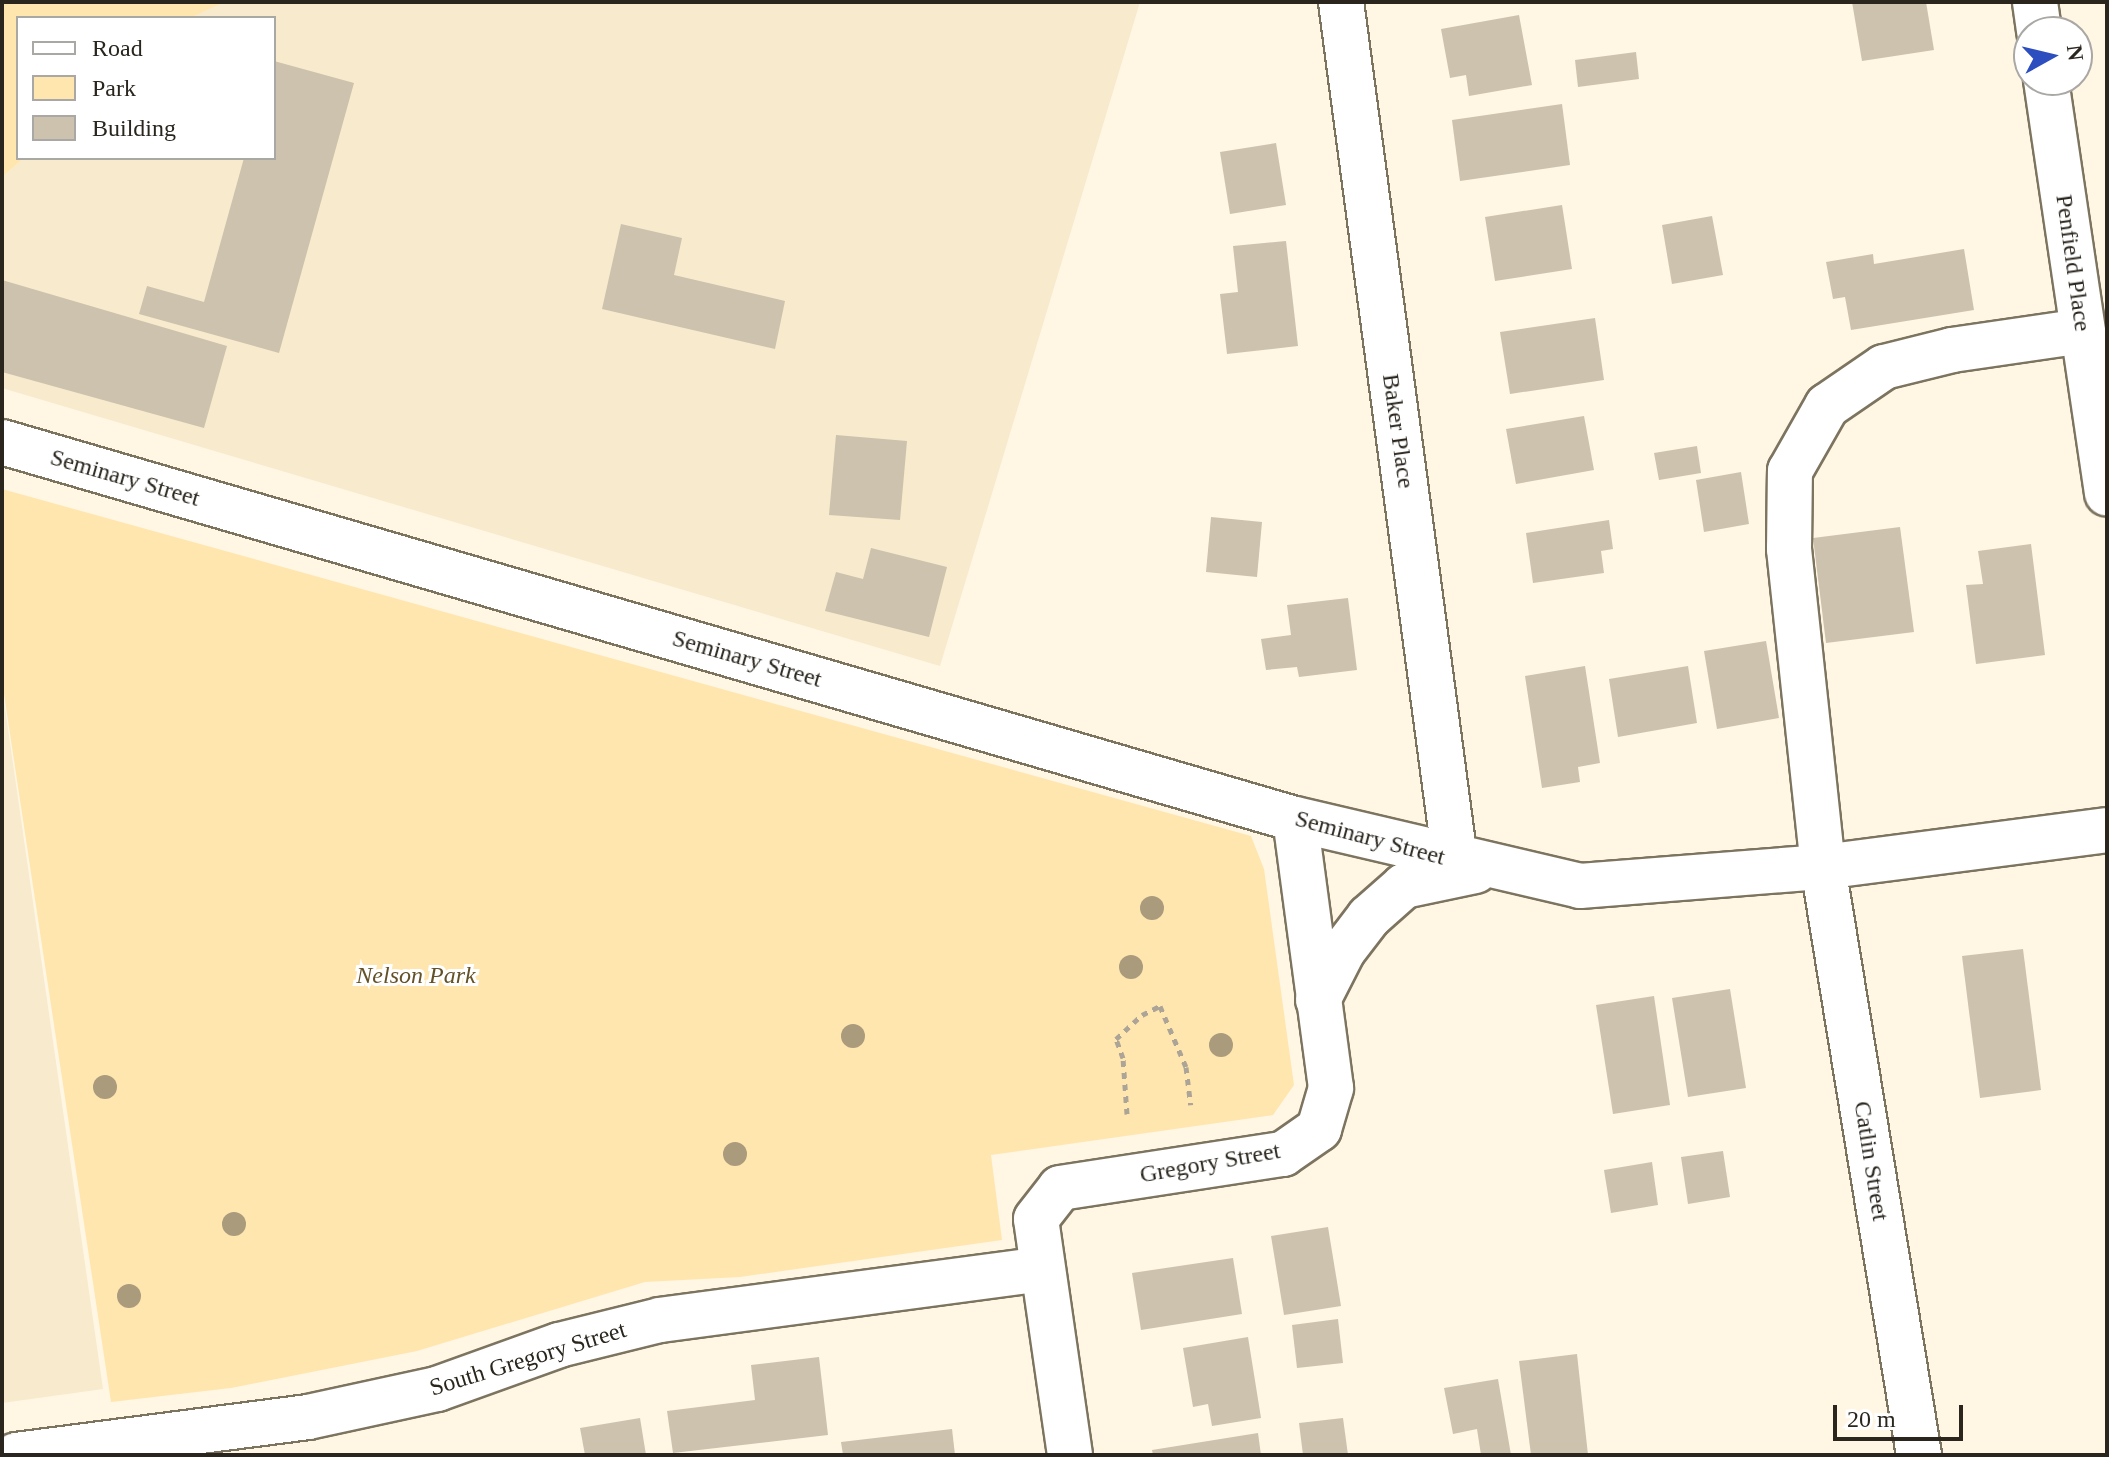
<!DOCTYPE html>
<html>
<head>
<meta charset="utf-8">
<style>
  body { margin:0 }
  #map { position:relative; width:2109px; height:1457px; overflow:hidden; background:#fff6e4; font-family:"Times New Roman",serif }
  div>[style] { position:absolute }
  .built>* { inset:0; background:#f8eacc }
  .green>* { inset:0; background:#ffe6af }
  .building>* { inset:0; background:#cdc2ad }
  .path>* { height:5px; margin-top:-2.5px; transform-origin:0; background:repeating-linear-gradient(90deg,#aca597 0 6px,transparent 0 12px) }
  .roads { filter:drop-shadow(2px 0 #7d7460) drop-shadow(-2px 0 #7d7460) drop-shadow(0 2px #7d7460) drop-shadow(0 -2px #7d7460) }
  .minor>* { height:44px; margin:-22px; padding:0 22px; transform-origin:22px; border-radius:22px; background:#fff }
  .trees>* { width:24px; height:24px; margin:-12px; border-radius:50%; background:#a99b7c }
  span { translate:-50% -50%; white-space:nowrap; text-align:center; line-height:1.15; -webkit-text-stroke:6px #fff; paint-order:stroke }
  .street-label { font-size:24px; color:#2a261e }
  .park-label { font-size:24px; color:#635127; font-style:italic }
  .frame { position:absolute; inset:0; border:4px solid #2a261e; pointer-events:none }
  .legend { position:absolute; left:16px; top:16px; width:260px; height:144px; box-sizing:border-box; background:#fff; border:2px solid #aaa8a5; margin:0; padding:10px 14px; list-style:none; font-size:24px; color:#2a261e }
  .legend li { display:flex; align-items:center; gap:16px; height:40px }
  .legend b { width:40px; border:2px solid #aaa8a5 }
  .north { position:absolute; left:2013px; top:16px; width:80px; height:80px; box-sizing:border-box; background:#fff; border:2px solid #aaa8a5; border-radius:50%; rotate:82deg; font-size:22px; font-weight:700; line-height:32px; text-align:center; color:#2a261e }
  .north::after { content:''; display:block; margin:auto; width:28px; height:36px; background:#2d4ebe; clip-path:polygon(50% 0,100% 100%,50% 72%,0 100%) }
  .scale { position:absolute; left:1833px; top:1405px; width:130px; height:36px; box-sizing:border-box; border:4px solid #2a261e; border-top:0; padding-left:10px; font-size:24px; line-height:28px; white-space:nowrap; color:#2a261e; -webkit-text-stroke:6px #fff; paint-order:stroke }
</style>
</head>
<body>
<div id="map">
  <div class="built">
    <i style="clip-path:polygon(224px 2px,1140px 2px,940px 666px,2px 388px,2px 177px,24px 158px,274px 158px,274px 18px,190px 18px,202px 8px)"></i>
    <i style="clip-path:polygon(2px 687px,103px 1389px,2px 1403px)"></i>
  </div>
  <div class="green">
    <i style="clip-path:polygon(2px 2px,224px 2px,190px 18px,18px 18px,18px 158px,24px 158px,2px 177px)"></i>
    <i style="clip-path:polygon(2px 489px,1251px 836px,1264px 869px,1294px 1085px,1273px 1115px,991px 1155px,1002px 1240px,740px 1277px,645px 1282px,417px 1351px,231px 1388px,111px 1402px,2px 681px)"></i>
  </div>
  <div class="building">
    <i style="clip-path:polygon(1852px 2px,1926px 2px,1934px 50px,1862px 61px)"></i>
    <i style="clip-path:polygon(1519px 15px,1532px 85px,1469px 96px,1466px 75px,1450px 78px,1441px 29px)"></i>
    <i style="clip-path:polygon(1636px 52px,1639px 79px,1578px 87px,1575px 60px)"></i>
    <i style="clip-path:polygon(274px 61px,354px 83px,279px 353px,139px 314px,147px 286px,204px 302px,244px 158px,274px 158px)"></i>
    <i style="clip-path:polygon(1562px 104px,1570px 165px,1460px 181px,1452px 120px)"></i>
    <i style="clip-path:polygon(1276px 143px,1286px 205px,1230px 214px,1220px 152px)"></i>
    <i style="clip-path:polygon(1562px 205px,1572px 269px,1495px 281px,1485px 217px)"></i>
    <i style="clip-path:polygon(1712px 216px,1723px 275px,1672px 284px,1662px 225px)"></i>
    <i style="clip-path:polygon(621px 224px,682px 238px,674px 275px,785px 301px,775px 349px,602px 309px)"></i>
    <i style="clip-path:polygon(1286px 241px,1298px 346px,1227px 354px,1220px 294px,1238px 292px,1233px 246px)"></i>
    <i style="clip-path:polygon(1964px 249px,1974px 310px,1851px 330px,1845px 297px,1833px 299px,1826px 262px,1873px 254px,1874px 264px)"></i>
    <i style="clip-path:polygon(2px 280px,227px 346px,204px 428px,2px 372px)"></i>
    <i style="clip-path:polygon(1595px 318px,1604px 380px,1510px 394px,1500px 332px)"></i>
    <i style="clip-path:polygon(1584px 416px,1594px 470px,1516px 484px,1506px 429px)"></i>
    <i style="clip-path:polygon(836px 435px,907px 441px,900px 520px,829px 515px)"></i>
    <i style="clip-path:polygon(1697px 446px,1701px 473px,1659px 480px,1654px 453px)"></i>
    <i style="clip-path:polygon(1741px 472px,1749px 524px,1704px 532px,1696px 480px)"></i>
    <i style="clip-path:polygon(1211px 517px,1262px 522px,1257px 577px,1206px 572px)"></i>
    <i style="clip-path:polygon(1609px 520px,1613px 549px,1601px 551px,1604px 573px,1533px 583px,1526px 533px)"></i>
    <i style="clip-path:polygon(1900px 527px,1914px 632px,1826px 643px,1813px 538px)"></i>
    <i style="clip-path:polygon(2031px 544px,2045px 655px,1976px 664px,1966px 585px,1983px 584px,1978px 551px)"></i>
    <i style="clip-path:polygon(871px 548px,947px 567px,929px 637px,825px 611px,836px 572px,863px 579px)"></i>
    <i style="clip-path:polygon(1348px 598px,1357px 670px,1299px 677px,1297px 667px,1266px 670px,1261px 639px,1291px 635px,1287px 605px)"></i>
    <i style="clip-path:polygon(1766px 641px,1779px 718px,1717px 729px,1704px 651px)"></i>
    <i style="clip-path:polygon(1585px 666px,1600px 763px,1578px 767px,1580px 782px,1542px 788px,1525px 676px)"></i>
    <i style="clip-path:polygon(1688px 666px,1697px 723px,1618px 737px,1609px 679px)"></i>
    <i style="clip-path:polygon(2023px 949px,2041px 1090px,1980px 1098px,1962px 956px)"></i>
    <i style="clip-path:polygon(1730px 989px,1746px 1088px,1688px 1097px,1672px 998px)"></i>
    <i style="clip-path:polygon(1654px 996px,1670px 1105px,1613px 1114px,1596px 1005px)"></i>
    <i style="clip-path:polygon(1723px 1151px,1730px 1197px,1688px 1204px,1681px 1157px)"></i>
    <i style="clip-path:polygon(1652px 1162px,1658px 1205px,1611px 1213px,1604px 1170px)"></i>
    <i style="clip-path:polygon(1328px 1227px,1341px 1306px,1284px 1315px,1271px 1236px)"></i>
    <i style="clip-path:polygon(1233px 1258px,1242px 1314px,1141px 1330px,1132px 1273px)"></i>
    <i style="clip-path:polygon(1338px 1319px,1343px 1363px,1297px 1368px,1292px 1325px)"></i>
    <i style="clip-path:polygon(1248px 1337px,1261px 1418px,1212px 1426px,1208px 1404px,1193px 1407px,1183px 1348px)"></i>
    <i style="clip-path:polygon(1577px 1354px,1588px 1455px,1531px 1455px,1519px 1361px)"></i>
    <i style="clip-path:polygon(819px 1357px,828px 1435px,673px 1453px,667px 1411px,755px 1400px,751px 1365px)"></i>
    <i style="clip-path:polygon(1498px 1379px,1511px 1455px,1481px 1455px,1477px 1429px,1453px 1434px,1444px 1388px)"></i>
    <i style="clip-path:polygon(640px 1418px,646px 1455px,585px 1455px,580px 1428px)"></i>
    <i style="clip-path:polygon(1343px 1418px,1348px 1455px,1303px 1455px,1299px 1423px)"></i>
    <i style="clip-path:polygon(952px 1429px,955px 1455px,843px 1455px,841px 1442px)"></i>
    <i style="clip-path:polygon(1258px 1433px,1261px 1455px,1153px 1455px,1152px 1450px)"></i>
  </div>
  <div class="path">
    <i style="left:1127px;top:1114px;width:56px;rotate:-94.1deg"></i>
    <i style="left:1123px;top:1058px;width:20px;rotate:-110deg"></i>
    <i style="left:1116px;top:1039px;width:35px;rotate:-43deg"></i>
    <i style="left:1142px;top:1015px;width:20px;rotate:-27deg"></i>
    <i style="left:1160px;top:1006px;width:66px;rotate:66.9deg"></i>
    <i style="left:1186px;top:1067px;width:38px;rotate:83deg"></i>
  </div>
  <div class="roads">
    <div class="minor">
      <i style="left:1341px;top:2px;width:866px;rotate:82.43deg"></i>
      <i style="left:2035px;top:2px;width:30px;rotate:82deg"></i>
      <i style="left:2046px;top:80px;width:418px;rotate:81.6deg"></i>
      <i style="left:2px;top:442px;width:1347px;rotate:16.26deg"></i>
      <i style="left:1295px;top:819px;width:293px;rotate:13.2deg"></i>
      <i style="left:1580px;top:886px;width:244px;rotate:-4.5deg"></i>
      <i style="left:1823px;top:867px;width:286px;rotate:-7.4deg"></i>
      <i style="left:1318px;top:1000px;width:55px;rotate:-63deg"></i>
      <i style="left:1343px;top:951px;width:43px;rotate:-52.6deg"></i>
      <i style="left:1369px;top:917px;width:47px;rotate:-41.5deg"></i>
      <i style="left:1404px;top:886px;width:73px;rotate:-11.9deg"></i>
      <i style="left:16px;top:1455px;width:294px;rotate:-7.4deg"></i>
      <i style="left:308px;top:1417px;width:132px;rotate:-12.2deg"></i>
      <i style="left:437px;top:1389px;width:130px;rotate:-19.8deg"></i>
      <i style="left:559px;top:1345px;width:104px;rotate:-13.9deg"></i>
      <i style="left:660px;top:1320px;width:383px;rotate:-7.6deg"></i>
      <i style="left:1070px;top:1455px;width:238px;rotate:-98.2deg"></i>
      <i style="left:1036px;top:1219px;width:39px;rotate:-52deg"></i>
      <i style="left:1060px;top:1188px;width:226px;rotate:-8.7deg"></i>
      <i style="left:1283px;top:1154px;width:44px;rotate:-34.8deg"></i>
      <i style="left:1319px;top:1129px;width:43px;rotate:-73.7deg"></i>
      <i style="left:1331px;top:1088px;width:271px;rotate:-97.6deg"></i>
      <i style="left:1919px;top:1455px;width:596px;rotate:-99.27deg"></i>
      <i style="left:1823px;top:867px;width:320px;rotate:-96.1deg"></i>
      <i style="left:1789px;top:549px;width:78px;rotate:-89.3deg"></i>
      <i style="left:1790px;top:471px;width:75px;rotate:-60.4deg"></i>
      <i style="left:1827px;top:406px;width:69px;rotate:-34.4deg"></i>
      <i style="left:1884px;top:367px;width:70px;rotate:-14deg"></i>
      <i style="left:1952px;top:350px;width:132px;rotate:-8.3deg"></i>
    </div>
  </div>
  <div class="trees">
    <i style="left:1152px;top:908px"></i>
    <i style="left:1131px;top:967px"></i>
    <i style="left:853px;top:1036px"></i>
    <i style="left:1221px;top:1045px"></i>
    <i style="left:105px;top:1087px"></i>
    <i style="left:735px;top:1154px"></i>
    <i style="left:234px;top:1224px"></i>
    <i style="left:129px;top:1296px"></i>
  </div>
  <div class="street-label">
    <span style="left:2073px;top:263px;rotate:82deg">Penfield Place</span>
    <span style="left:1398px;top:431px;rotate:82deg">Baker Place</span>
    <span style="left:125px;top:478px;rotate:16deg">Seminary Street</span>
    <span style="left:747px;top:659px;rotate:16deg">Seminary Street</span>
    <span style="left:1370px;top:838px;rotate:15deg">Seminary Street</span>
    <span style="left:1871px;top:1161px;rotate:81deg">Catlin Street</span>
    <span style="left:1210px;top:1163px;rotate:-10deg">Gregory Street</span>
    <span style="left:528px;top:1359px;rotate:-17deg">South Gregory Street</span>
  </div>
  <div class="park-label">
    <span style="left:416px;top:976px">Nelson Park</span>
  </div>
  <div class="frame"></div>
  <ul class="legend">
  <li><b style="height:10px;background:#fff"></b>Road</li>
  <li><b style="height:22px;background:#ffe6af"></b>Park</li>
  <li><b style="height:22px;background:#cdc2ad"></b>Building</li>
  </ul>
  <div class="north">N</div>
  <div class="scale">20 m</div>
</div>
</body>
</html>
